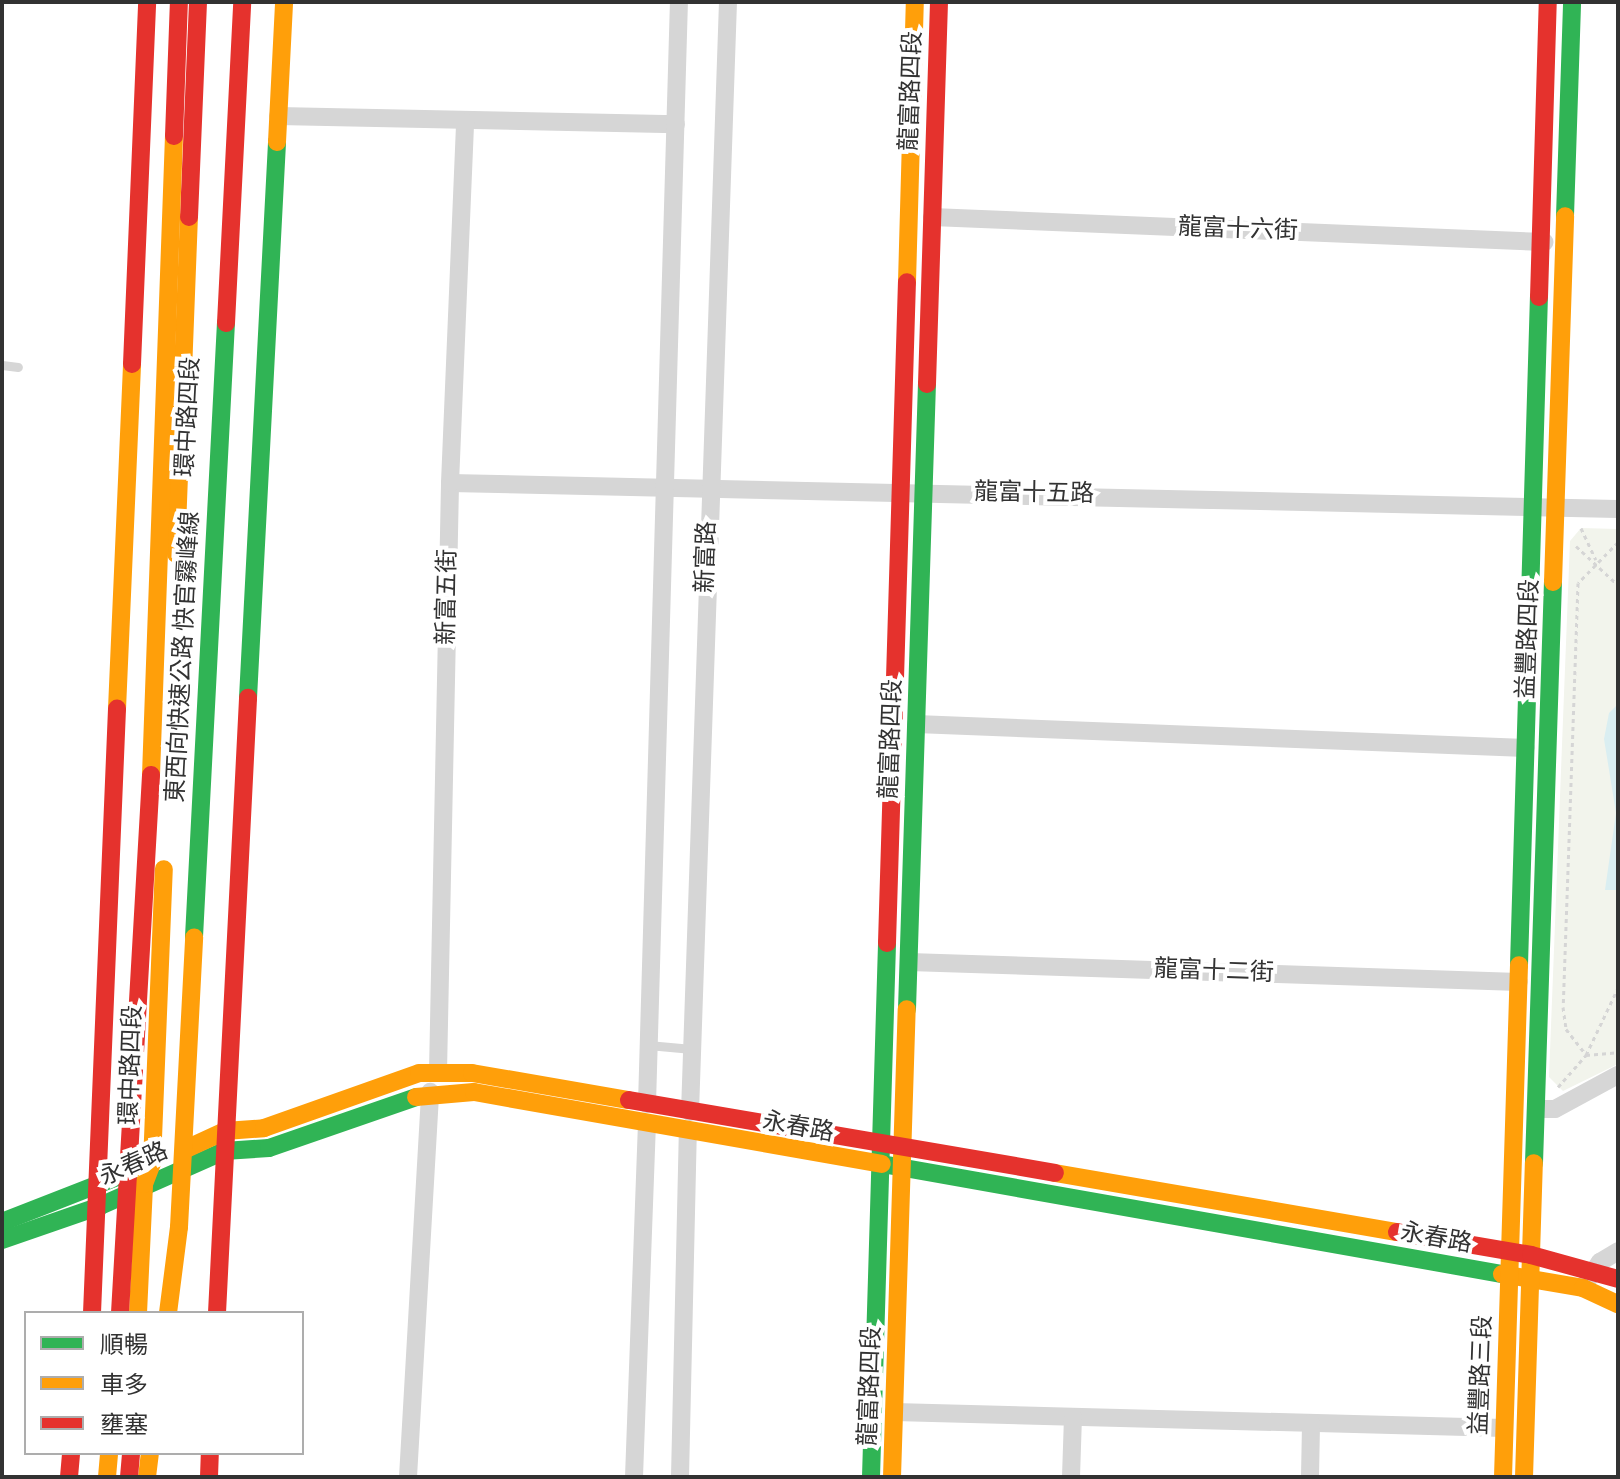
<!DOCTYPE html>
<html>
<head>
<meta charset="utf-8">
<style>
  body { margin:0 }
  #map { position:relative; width:1620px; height:1479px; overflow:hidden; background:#fff; font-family:"Alegreya Sans","Noto Sans TC",sans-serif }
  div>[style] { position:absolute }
  .green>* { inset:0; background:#f2f4ec }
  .water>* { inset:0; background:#daeef1 }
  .path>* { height:3px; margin-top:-1.5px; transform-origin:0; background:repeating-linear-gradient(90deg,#d5d5d5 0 4px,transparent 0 8px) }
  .lane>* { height:9px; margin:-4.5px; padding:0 4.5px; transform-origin:4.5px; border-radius:4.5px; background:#d6d6d6 }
  .street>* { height:18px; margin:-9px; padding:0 9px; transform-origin:9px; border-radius:9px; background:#d6d6d6 }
  .fast>* { height:18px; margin:-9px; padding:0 9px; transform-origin:9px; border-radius:9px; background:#30b455 }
  .slow>* { height:18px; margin:-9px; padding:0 9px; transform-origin:9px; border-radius:9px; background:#ff9f0a }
  .jam>* { height:18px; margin:-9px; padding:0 9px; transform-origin:9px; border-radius:9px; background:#e5322d }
  .fast-bridge>* { height:18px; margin:-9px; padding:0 9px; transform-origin:9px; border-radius:9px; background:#30b455 }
  .slow-bridge>* { height:18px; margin:-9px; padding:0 9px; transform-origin:9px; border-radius:9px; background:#ff9f0a }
  .jam-bridge>* { height:18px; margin:-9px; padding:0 9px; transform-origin:9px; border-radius:9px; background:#e5322d }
  span { translate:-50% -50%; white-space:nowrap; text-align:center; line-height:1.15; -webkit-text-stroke:8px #fff; paint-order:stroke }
  .street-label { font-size:24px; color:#323232 }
  .frame { position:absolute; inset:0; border:4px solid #323232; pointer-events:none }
  .legend { position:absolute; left:24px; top:1311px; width:280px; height:144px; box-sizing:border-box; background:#fff; border:2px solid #adadad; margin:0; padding:10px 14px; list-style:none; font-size:24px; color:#323232 }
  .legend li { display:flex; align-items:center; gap:16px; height:40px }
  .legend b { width:40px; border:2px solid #adadad }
</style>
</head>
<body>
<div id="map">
  <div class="green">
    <i style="clip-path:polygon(1581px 528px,1618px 529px,1618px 1064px,1563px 1091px,1549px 1077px,1570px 541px)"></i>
  </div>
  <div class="water">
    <i style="clip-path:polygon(1618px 704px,1618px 890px,1605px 890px,1616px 813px,1604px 739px,1609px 713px)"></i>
  </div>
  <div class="path">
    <i style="left:1581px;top:528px;width:35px;rotate:65deg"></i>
    <i style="left:1618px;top:542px;width:57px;rotate:134.3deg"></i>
    <i style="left:1578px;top:583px;width:424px;rotate:92deg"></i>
    <i style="left:1563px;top:1007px;width:22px;rotate:82deg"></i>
    <i style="left:1566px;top:1029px;width:33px;rotate:52deg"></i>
    <i style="left:1586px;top:1055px;width:32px;rotate:-5deg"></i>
    <i style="left:1576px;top:546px;width:57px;rotate:42.9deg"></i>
    <i style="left:1558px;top:1087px;width:43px;rotate:-48.8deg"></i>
    <i style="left:1586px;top:1055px;width:74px;rotate:-64.5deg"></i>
  </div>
  <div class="lane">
    <i style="left:2px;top:365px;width:16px;rotate:7deg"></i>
    <i style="left:648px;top:1045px;width:44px;rotate:5.2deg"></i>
  </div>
  <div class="street">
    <i style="left:278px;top:116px;width:398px;rotate:1.2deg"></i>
    <i style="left:932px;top:217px;width:613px;rotate:2.34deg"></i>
    <i style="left:450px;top:483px;width:1168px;rotate:1.28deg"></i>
    <i style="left:916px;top:724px;width:610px;rotate:2.25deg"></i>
    <i style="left:909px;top:962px;width:610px;rotate:1.88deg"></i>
    <i style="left:438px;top:1072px;width:589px;rotate:-88.83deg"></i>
    <i style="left:450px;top:483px;width:361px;rotate:-87.6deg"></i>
    <i style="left:647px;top:1104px;width:1102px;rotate:-88.34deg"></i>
    <i style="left:1537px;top:1109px;width:18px"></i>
    <i style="left:1555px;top:1109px;width:72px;rotate:-28.4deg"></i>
    <i style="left:690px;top:1112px;width:1111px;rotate:-88.04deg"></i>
    <i style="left:1587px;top:1281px;width:23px;rotate:-56deg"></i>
    <i style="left:1600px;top:1262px;width:21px;rotate:-31deg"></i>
    <i style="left:894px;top:1412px;width:610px;rotate:1.5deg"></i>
    <i style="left:408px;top:1477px;width:386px;rotate:-86.7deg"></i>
    <i style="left:634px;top:1477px;width:351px;rotate:-87.9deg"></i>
    <i style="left:680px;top:1477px;width:344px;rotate:-88.7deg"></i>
    <i style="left:1071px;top:1477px;width:60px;rotate:-88.1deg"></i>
    <i style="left:1310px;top:1477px;width:54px;rotate:-88.9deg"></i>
  </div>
  <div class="fast">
    <i style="left:1565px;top:216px;width:214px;rotate:-88.1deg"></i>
    <i style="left:248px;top:698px;width:557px;rotate:-87.01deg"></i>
    <i style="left:1519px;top:965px;width:668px;rotate:-88.29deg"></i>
    <i style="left:907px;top:1009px;width:625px;rotate:-88.17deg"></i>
    <i style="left:1534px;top:1163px;width:581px;rotate:-88.13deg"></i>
    <i style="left:882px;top:1164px;width:630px;rotate:10.06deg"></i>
    <i style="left:2px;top:1222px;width:150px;rotate:-21.4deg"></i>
    <i style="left:2px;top:1240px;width:104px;rotate:-19.1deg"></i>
    <i style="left:100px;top:1206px;width:136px;rotate:-23.9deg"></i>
    <i style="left:224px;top:1151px;width:45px;rotate:-3.8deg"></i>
    <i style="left:269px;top:1148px;width:156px;rotate:-19.1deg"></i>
    <i style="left:871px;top:1477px;width:534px;rotate:-88.28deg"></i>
  </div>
  <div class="slow">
    <i style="left:277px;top:142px;width:140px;rotate:-87.1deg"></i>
    <i style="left:907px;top:282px;width:280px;rotate:-88.4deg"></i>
    <i style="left:176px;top:554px;width:337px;rotate:-87.8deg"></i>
    <i style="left:1553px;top:582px;width:366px;rotate:-88.1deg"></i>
    <i style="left:117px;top:709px;width:345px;rotate:-87.5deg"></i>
    <i style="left:416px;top:1097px;width:58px;rotate:-4.9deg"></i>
    <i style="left:474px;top:1092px;width:414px;rotate:10deg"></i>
    <i style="left:186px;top:1149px;width:43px;rotate:-24.8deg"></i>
    <i style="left:225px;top:1131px;width:39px;rotate:-4deg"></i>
    <i style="left:264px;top:1128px;width:164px;rotate:-19.5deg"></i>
    <i style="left:419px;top:1073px;width:53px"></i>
    <i style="left:472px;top:1073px;width:159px;rotate:9.8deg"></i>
    <i style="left:1055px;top:1173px;width:347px;rotate:9.8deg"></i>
    <i style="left:1502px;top:1274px;width:82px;rotate:9.8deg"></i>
    <i style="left:1583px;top:1288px;width:38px;rotate:25deg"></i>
    <i style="left:138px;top:1313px;width:129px;rotate:-87.3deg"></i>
    <i style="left:144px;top:1184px;width:22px;rotate:-69deg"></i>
    <i style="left:152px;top:1163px;width:294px;rotate:-87.7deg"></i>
    <i style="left:107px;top:1477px;width:24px;rotate:-85deg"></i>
    <i style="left:147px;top:1477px;width:24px;rotate:-83deg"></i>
    <i style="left:892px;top:1477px;width:468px;rotate:-88.2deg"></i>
    <i style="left:1503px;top:1477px;width:512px;rotate:-88.21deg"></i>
    <i style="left:1524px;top:1477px;width:314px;rotate:-88.2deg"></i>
  </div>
  <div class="jam">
    <i style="left:189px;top:217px;width:215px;rotate:-87.6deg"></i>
    <i style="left:1539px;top:297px;width:295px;rotate:-88.3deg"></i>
    <i style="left:132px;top:364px;width:362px;rotate:-87.6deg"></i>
    <i style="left:927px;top:384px;width:382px;rotate:-88.2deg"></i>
    <i style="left:887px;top:943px;width:661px;rotate:-88.27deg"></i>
    <i style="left:629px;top:1100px;width:432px;rotate:9.7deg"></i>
    <i style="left:1397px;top:1232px;width:136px;rotate:9.7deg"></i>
    <i style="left:1531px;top:1255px;width:90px;rotate:15.4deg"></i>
    <i style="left:92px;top:1313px;width:605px;rotate:-87.63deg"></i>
    <i style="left:217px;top:1313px;width:616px;rotate:-87.11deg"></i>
    <i style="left:69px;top:1477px;width:24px;rotate:-85deg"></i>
    <i style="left:129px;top:1477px;width:24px;rotate:-85deg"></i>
    <i style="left:209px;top:1477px;width:24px;rotate:-88deg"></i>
  </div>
  <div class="fast-bridge">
    <i style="left:194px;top:937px;width:615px;rotate:-87.02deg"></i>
  </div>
  <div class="slow-bridge">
    <i style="left:151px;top:775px;width:639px;rotate:-87.94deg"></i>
    <i style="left:168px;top:1313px;width:87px;rotate:-82.7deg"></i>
    <i style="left:179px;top:1227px;width:290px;rotate:-87deg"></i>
  </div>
  <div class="jam-bridge">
    <i style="left:174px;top:136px;width:134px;rotate:-87.9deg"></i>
    <i style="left:226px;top:323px;width:321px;rotate:-87.1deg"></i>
    <i style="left:120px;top:1313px;width:539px;rotate:-86.7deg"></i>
  </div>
  <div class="street-label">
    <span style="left:912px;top:91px;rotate:-88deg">龍富路四段</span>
    <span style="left:1238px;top:230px;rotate:2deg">龍富十六街</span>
    <span style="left:189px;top:417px;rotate:-87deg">環中路四段</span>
    <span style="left:1034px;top:494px;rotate:1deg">龍富十五路</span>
    <span style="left:707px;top:557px;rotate:-88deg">新富路</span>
    <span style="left:448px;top:597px;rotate:-89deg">新富五街</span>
    <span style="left:1529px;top:639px;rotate:-88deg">益豐路四段</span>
    <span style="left:184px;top:657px;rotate:-87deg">東西向快速公路 快官霧峰線</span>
    <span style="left:892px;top:739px;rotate:-88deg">龍富路四段</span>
    <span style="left:1214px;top:972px;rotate:2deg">龍富十二街</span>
    <span style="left:132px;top:1065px;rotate:-88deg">環中路四段</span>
    <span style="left:798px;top:1128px;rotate:10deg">永春路</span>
    <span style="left:134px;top:1165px;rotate:-24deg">永春路</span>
    <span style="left:1436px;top:1239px;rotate:10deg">永春路</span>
    <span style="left:1482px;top:1375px;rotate:-88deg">益豐路三段</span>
    <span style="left:871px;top:1386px;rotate:-88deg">龍富路四段</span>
  </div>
  <div class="frame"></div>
  <ul class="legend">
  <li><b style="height:10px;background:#30b455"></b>順暢</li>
  <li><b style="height:10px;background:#ff9f0a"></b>車多</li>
  <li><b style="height:10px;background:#e5322d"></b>壅塞</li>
  </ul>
</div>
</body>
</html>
